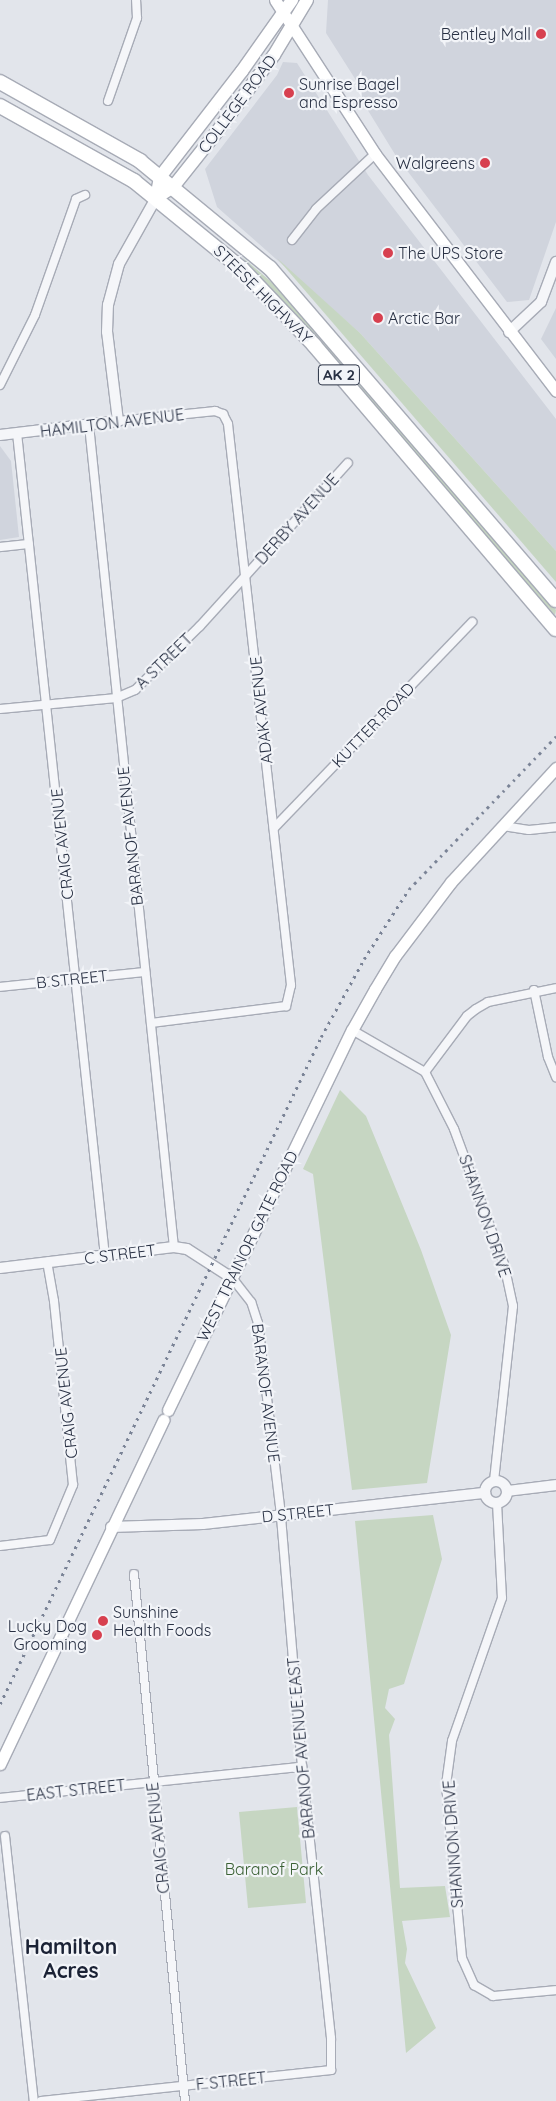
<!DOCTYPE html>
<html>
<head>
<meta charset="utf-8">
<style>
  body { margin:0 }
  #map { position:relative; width:556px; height:2101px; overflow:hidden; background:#e2e5eb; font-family:Quicksand,sans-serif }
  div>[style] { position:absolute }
  .built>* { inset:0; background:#d0d4dd }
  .green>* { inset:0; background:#c6d6c2 }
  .roads { filter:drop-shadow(1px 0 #a7abb6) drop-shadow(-1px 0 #a7abb6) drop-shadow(0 1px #a7abb6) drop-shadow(0 -1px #a7abb6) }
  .minor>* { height:8px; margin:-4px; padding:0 4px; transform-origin:4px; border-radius:4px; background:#f5f6f9 }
  .tertiary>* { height:10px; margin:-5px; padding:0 5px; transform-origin:5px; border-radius:5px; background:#f5f6f9 }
  .tertiary>.ring { margin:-5px; padding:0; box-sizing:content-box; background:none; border:10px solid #f5f6f9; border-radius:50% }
  .secondary>* { height:11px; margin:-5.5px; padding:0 5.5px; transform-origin:5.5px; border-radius:5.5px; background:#fff }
  .primary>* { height:12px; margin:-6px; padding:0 6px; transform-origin:6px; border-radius:6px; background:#fff }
  .trunk>* { height:14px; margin:-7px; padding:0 7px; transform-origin:7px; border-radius:7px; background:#fff }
  .rail>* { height:2.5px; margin-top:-1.25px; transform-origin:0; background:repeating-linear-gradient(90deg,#7a8396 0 2.5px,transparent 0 7.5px) }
  .dots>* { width:14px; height:14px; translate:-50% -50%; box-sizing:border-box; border:2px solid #f2f4f8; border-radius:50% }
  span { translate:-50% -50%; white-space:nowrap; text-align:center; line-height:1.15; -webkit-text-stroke:4.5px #f2f4f8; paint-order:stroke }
  .shield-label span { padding:1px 4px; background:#f2f4f8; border:1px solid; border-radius:4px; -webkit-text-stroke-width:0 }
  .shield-label { font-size:15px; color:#293144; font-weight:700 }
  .poi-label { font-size:16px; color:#293144 }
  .right { translate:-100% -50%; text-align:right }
  .left { translate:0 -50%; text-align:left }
  .street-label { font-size:16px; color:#293144 }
  .park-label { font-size:16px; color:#3b6135 }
  .district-label { font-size:21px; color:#1b2235; font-weight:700 }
</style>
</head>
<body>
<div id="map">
  <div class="built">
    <i style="clip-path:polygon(328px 0,556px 0,556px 222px,529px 300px,507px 302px,396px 156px,364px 104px,359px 85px,326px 33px)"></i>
    <i style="clip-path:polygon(283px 62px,297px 63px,368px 175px,556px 419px,556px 551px,360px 333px,217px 207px,205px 169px,277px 75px)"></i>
    <i style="clip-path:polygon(556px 308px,556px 359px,541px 339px)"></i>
    <i style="clip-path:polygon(0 446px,11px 461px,19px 537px,0 540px)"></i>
  </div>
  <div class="green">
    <i style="clip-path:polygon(242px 257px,282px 291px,509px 553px,556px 610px,555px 615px)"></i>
    <i style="clip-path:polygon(277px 258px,360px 333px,556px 551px,556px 582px)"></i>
    <i style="clip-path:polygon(340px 1090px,366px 1116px,421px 1250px,451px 1335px,427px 1483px,352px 1490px,313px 1174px,303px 1169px)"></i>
    <i style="clip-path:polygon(433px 1515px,442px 1559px,404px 1684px,389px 1689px,385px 1708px,395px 1719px,389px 1735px,400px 1888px,445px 1886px,450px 1917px,402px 1921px,407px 1949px,405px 1963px,436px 2028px,406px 2053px,355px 1521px)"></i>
    <i style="clip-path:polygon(297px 1807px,306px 1903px,248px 1908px,239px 1812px)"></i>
  </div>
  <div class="roads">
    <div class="minor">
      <i style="left:108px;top:101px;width:88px;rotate:-70.7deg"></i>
      <i style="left:137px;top:18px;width:18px;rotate:-93deg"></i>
      <i style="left:292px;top:240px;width:39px;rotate:-52deg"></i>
      <i style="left:316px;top:209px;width:81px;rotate:-43deg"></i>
      <i style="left:0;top:385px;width:78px;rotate:-63.4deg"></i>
      <i style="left:35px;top:315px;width:123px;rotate:-70.5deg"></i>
      <i style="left:76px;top:199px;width:10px;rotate:-24deg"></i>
      <i style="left:118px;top:421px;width:98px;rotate:-5.9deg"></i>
      <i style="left:215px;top:411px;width:9px;rotate:21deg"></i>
      <i style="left:223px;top:414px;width:11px;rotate:63deg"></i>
      <i style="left:228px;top:424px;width:565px;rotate:83.59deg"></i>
      <i style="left:291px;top:985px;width:22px;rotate:103deg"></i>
      <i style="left:286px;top:1006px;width:136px;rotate:172.8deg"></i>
      <i style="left:89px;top:425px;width:826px;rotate:84.1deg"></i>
      <i style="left:17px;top:433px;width:828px;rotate:83.9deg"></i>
      <i style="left:0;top:547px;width:29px;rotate:-6deg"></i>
      <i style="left:0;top:709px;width:117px;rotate:-5.4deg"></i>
      <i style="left:116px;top:698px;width:21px;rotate:-23deg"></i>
      <i style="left:135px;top:690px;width:91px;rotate:-44.6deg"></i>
      <i style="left:200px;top:626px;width:220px;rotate:-47.8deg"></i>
      <i style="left:503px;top:826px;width:26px;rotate:9deg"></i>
      <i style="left:529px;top:830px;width:27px;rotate:-6deg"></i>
      <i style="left:274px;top:828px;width:286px;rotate:-46.1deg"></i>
      <i style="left:0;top:987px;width:146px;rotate:-5.9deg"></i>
      <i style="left:534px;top:990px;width:68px;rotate:78.2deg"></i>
      <i style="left:548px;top:1057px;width:22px;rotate:68deg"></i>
      <i style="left:352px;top:1030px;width:84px;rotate:29.9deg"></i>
      <i style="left:425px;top:1072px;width:64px;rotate:63deg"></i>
      <i style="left:454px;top:1129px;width:144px;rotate:69.7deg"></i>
      <i style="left:504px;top:1264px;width:43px;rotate:77.9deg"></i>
      <i style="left:513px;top:1306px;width:176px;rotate:96.2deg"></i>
      <i style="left:425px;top:1072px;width:70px;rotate:-53.1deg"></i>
      <i style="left:467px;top:1016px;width:11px;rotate:-38deg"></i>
      <i style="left:476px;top:1009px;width:14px;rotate:-30deg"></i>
      <i style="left:488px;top:1002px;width:69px;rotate:-11.6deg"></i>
      <i style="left:497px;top:1503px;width:95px;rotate:87deg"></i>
      <i style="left:502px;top:1598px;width:151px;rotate:109.3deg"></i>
      <i style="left:452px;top:1741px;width:44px;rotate:97.8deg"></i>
      <i style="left:446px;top:1785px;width:174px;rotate:84.7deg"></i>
      <i style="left:462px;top:1958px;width:30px;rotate:66deg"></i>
      <i style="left:474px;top:1985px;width:22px;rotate:30deg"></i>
      <i style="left:493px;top:1996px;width:63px;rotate:-5.4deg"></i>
      <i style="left:0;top:1546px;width:50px;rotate:-6.8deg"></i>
      <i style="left:50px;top:1540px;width:60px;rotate:-67.3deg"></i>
      <i style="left:73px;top:1485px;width:185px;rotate:-95.9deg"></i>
      <i style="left:54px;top:1301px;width:40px;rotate:-100deg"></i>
      <i style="left:134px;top:1574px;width:529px;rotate:84.47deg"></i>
      <i style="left:0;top:1798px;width:304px;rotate:-5.9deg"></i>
      <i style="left:5px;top:1836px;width:267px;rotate:83.8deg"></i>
      <i style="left:41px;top:2101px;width:292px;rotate:-6.1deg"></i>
      <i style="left:331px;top:2070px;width:32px;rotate:-90deg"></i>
      <i style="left:331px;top:2038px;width:273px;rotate:-96.1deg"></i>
      <i style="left:302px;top:1767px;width:253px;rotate:-94.8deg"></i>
      <i style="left:281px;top:1515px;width:193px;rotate:-96.8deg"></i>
      <i style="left:258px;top:1323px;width:22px;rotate:-108deg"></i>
      <i style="left:251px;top:1302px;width:31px;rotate:-128deg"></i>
    </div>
    <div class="tertiary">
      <i style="left:509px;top:332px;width:44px;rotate:-43.2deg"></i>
      <i style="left:541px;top:302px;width:43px;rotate:-69.4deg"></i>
      <i style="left:0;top:435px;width:119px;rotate:-6.8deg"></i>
      <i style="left:118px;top:421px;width:90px;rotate:-97deg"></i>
      <i style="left:107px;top:332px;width:27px;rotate:-88deg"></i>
      <i style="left:108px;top:305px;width:42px;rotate:-75deg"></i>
      <i style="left:119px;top:264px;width:76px;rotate:-60.7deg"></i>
      <i style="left:0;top:1268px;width:175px;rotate:-6.9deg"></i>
      <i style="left:174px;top:1247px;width:13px;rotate:9deg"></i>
      <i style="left:187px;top:1249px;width:54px;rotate:32.8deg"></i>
      <i class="ring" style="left:485px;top:1481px;width:12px;height:12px"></i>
      <i style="left:507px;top:1491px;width:49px;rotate:-7deg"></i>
      <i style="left:111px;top:1527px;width:92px;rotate:-1.9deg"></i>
      <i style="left:203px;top:1524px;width:284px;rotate:-6.3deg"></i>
    </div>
    <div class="secondary">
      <i style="left:275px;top:0;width:184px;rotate:57deg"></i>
      <i style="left:375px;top:154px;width:298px;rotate:52.6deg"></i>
      <i style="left:168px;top:1410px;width:422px;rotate:-64.2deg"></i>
      <i style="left:352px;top:1030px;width:47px;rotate:-60.7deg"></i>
      <i style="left:375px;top:989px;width:39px;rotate:-59deg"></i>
      <i style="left:395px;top:956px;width:93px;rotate:-52.9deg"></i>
      <i style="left:451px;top:882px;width:155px;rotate:-47.4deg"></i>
      <i style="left:0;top:1764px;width:381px;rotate:-64.6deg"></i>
    </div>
    <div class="primary">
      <i style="left:156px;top:198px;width:20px;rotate:-33deg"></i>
      <i style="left:173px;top:187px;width:69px;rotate:-51.5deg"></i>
      <i style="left:216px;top:133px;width:97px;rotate:-53.4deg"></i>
      <i style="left:274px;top:55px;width:64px;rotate:-59deg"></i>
      <i style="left:156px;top:198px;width:21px;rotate:-79deg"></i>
      <i style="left:160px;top:177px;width:134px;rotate:-52.3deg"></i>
      <i style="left:242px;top:71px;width:87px;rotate:-54.8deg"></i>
    </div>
    <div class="trunk">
      <i style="left:0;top:82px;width:161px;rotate:29.4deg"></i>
      <i style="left:140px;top:161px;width:168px;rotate:39.5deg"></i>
      <i style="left:270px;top:268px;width:438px;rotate:49.3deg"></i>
      <i style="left:0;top:106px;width:154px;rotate:29.2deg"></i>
      <i style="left:134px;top:181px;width:139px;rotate:39.2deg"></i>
      <i style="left:242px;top:269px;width:105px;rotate:46.5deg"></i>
      <i style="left:314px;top:345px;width:373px;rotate:49.6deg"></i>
    </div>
  </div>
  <div class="rail">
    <i style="left:0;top:1704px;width:740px;rotate:-64.3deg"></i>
    <i style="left:321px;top:1037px;width:89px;rotate:-61.1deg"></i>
    <i style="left:364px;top:959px;width:83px;rotate:-57.3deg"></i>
    <i style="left:409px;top:889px;width:212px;rotate:-46.1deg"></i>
  </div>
  <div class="dots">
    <i style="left:541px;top:34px;background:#d7404f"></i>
    <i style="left:289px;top:93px;background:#d7404f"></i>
    <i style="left:485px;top:163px;background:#d7404f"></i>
    <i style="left:388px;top:253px;background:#d7404f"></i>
    <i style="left:378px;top:318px;background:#d7404f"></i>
    <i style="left:103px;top:1621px;background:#d7404f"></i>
    <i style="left:97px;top:1635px;background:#d7404f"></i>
  </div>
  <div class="shield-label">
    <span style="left:339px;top:375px">AK 2</span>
  </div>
  <div class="poi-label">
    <span class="right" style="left:531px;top:34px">Bentley Mall</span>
    <span class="left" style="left:299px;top:93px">Sunrise Bagel<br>and Espresso</span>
    <span class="right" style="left:475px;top:163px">Walgreens</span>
    <span class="left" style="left:398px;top:253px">The UPS Store</span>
    <span class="left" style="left:388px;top:318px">Arctic Bar</span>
    <span class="left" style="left:113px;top:1621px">Sunshine<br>Health Foods</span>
    <span class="right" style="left:87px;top:1635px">Lucky Dog<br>Grooming</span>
  </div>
  <div class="street-label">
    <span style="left:237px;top:104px;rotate:-53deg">COLLEGE ROAD</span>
    <span style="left:263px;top:294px;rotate:45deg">STEESE HIGHWAY</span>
    <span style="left:112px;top:423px;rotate:-7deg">HAMILTON AVENUE</span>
    <span style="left:297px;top:519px;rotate:-48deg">DERBY AVENUE</span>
    <span style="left:164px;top:661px;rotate:-44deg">A STREET</span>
    <span style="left:261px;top:710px;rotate:-96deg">ADAK AVENUE</span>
    <span style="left:373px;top:725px;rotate:-46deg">KUTTER ROAD</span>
    <span style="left:130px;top:836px;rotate:-96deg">BARANOF AVENUE</span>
    <span style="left:62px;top:844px;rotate:-96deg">CRAIG AVENUE</span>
    <span style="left:72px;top:979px;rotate:-6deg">B STREET</span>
    <span style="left:485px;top:1216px;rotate:71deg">SHANNON DRIVE</span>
    <span style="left:247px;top:1246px;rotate:-64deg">WEST TRAINOR GATE ROAD</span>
    <span style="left:120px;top:1254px;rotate:-7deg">C STREET</span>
    <span style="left:266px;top:1393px;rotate:83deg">BARANOF AVENUE</span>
    <span style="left:66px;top:1403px;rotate:-96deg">CRAIG AVENUE</span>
    <span style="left:298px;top:1513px;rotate:-6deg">D STREET</span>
    <span style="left:301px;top:1748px;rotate:-95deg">BARANOF AVENUE EAST</span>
    <span style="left:76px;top:1790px;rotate:-6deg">EAST STREET</span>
    <span style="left:158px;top:1838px;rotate:-96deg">CRAIG AVENUE</span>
    <span style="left:453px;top:1844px;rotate:-94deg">SHANNON DRIVE</span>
    <span style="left:231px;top:2081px;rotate:-6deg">F STREET</span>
  </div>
  <div class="park-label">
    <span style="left:274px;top:1869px">Baranof Park</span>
  </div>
  <div class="district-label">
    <span style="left:71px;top:1958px">Hamilton<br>Acres</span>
  </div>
</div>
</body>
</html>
